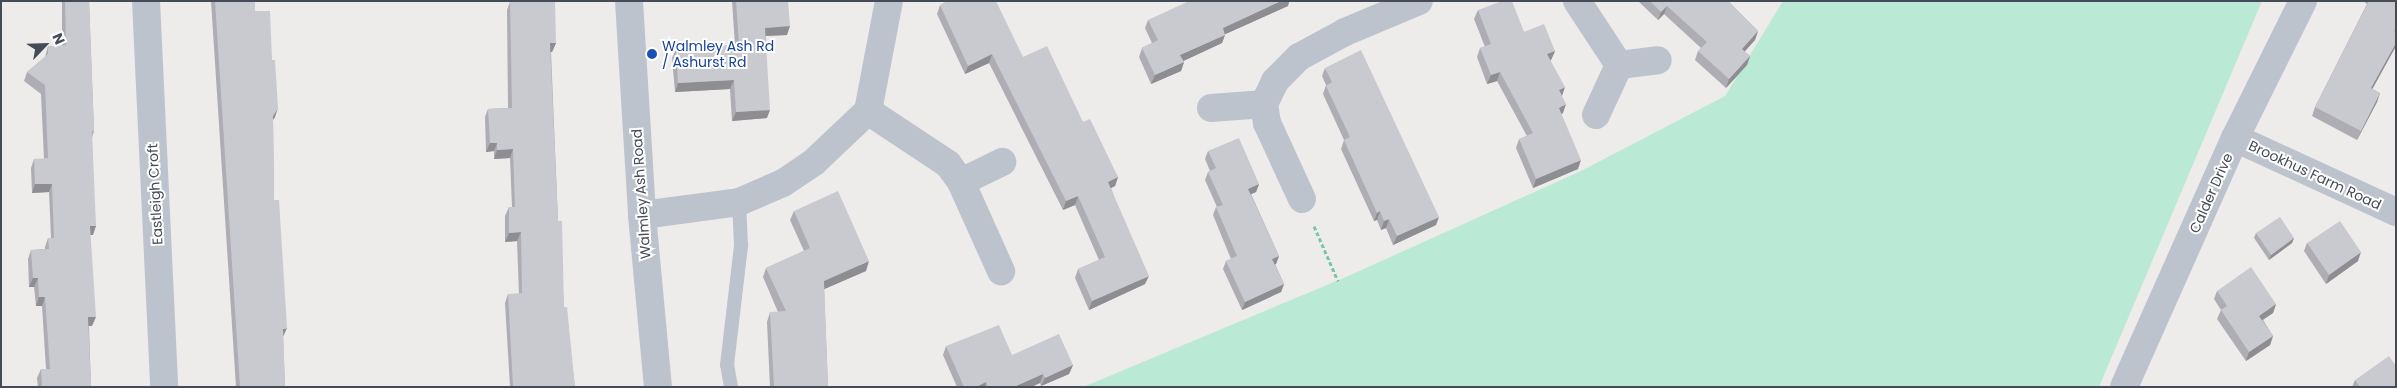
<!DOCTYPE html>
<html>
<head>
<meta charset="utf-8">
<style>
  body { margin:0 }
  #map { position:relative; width:2397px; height:388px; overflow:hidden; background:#eeebeb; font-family:Poppins,sans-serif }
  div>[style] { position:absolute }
  .green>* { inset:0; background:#baead5 }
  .path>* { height:3px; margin-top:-1.5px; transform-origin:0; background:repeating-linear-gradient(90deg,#75c6ab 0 4px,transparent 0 6.5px) }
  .service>* { height:14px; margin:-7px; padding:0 7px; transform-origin:7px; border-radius:7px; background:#bdc3cd }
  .minor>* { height:28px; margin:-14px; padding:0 14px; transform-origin:14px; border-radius:14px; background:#bdc3cd }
  .tertiary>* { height:28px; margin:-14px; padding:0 14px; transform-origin:14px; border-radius:14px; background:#bdc3cd }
  .wall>* { inset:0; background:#adadb3 }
  .shaded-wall>* { inset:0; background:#8d8d92 }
  .building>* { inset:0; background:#c9c9d0 }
  .dots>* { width:14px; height:14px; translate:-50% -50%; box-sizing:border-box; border:2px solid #fff; border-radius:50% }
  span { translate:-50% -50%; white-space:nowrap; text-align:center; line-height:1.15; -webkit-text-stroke:4px #fff; paint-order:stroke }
  .transit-label { font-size:14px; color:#164399 }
  .left { translate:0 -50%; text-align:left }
  .street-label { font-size:14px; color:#454b57 }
  .frame { position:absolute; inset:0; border:2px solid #454b57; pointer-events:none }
  .north { position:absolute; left:20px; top:20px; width:50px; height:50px; -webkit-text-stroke:4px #fff; paint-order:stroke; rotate:66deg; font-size:14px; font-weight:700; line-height:20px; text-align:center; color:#454b57 }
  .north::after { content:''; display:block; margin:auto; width:18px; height:22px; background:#454b57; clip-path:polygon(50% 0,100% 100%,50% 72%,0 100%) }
</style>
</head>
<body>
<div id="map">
  <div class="green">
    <i style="clip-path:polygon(1783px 1px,2262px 1px,2099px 387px,1083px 387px,1346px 277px,1581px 171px,1725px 96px)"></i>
  </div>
  <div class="path">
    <i style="left:1314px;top:226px;width:60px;rotate:66.4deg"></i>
  </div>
  <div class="service">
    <i style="left:731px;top:387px;width:22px;rotate:-100deg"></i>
    <i style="left:727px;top:365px;width:121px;rotate:-83.3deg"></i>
    <i style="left:741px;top:245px;width:43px;rotate:-92.7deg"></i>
  </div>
  <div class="minor">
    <i style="left:146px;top:1px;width:386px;rotate:87.3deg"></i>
    <i style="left:1577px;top:1px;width:77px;rotate:56.7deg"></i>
    <i style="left:1211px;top:108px;width:53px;rotate:-4.3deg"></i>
    <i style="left:868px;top:111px;width:96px;rotate:33.5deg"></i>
    <i style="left:948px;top:164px;width:22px;rotate:54deg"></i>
    <i style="left:961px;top:182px;width:98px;rotate:65.8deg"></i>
    <i style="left:1596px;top:115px;width:55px;rotate:-65.3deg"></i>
    <i style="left:1619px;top:65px;width:39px;rotate:-7deg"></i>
    <i style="left:2235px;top:138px;width:177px;rotate:24.7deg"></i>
    <i style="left:961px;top:182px;width:46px;rotate:-26deg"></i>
    <i style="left:1302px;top:199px;width:84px;rotate:-114.7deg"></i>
    <i style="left:1267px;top:123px;width:19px;rotate:-99deg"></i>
    <i style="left:1264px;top:104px;width:25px;rotate:-64deg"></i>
    <i style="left:1275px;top:81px;width:34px;rotate:-45deg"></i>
    <i style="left:1299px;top:57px;width:52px;rotate:-28.5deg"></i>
    <i style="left:1345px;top:32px;width:80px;rotate:-22.7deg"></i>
    <i style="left:642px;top:215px;width:98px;rotate:-7.6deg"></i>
    <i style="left:739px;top:202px;width:48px;rotate:-23.4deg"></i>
    <i style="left:783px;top:183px;width:37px;rotate:-34deg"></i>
    <i style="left:814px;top:162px;width:74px;rotate:-43.4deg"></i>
    <i style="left:868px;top:111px;width:112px;rotate:-79.2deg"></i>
    <i style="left:2124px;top:387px;width:273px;rotate:-66deg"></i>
    <i style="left:2235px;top:138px;width:153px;rotate:-63.6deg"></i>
  </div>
  <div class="tertiary">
    <i style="left:629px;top:1px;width:214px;rotate:86.5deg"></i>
    <i style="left:642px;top:215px;width:173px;rotate:84.7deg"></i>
  </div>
  <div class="wall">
    <i style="clip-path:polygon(62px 1px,89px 1px,94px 131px,92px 138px,93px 235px,90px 235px,92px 326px,89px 326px,91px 387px,38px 387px,37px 378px,41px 369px,46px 369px,42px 306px,36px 306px,34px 287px,29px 287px,28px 259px,31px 250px,45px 249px,45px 247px,48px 238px,51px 238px,49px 192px,32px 193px,31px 168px,34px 159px,44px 159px,41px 94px,24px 81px,27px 72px,45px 57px,48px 46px,62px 46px)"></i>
    <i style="clip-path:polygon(211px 1px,255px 1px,255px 11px,272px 60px,275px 117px,273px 120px,274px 200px,283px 337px,285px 387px,236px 387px)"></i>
    <i style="clip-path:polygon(732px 1px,788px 1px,787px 35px,766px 36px,767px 118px,732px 121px,730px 89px,675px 92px,672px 58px,676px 49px,735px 45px)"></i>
    <i style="clip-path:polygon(1638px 1px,1728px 1px,1758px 31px,1755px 40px,1744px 51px,1750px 56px,1747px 65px,1726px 88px,1695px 60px,1698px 51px,1701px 48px,1664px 14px,1658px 20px)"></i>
    <i style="clip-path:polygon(2363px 1px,2396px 1px,2396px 46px,2372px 89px,2380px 93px,2377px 102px,2357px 140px,2312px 116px,2315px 107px,2367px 4px)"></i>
    <i style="clip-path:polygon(510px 2px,556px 43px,552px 52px,551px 52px,558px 221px,564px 307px,575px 387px,510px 387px,505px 303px,508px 294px,519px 294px,517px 241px,505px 242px,505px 216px,509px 207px,512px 207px,510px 158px,494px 159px,494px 151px,486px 152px,485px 117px,488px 109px,508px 108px,507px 10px)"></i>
    <i style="clip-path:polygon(1289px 2px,1288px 6px,1225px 34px,1222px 43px,1183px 61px,1184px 62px,1181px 71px,1151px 84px,1139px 57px,1142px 48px,1152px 43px,1145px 28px,1148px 20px)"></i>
    <i style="clip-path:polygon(940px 5px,1023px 57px,1083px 122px,1118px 177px,1115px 186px,1111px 188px,1145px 284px,1089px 310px,1075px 278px,1078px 269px,1099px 260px,1075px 205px,1063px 210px,989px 63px,965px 74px,937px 14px)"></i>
    <i style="clip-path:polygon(1478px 10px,1524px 32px,1555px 51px,1551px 60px,1550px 61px,1562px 95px,1563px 113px,1561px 114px,1578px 169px,1533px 188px,1516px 148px,1519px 139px,1527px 136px,1497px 81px,1487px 84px,1477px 57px,1480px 48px,1485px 47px,1474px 19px)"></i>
    <i style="clip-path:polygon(1325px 68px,1436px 225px,1393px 245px,1386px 228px,1381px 230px,1377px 220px,1374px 221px,1341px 149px,1344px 140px,1323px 94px,1326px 85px,1322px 76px)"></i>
    <i style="clip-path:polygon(1208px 151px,1259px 184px,1256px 192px,1251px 194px,1279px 256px,1276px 264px,1275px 264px,1284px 284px,1281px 292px,1242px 310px,1223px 269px,1226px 261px,1231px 259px,1213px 215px,1216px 207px,1217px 207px,1205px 180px,1208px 172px,1210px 171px,1205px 159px)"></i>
    <i style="clip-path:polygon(794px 211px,866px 271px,824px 289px,828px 387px,770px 387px,767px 322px,770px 312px,778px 312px,763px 277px,766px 268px,804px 251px,790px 220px)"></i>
    <i style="clip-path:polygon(2256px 233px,2294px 238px,2292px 243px,2269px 260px,2254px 238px)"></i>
    <i style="clip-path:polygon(2307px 243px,2358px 261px,2326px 284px,2304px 251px)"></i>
    <i style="clip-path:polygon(2217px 291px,2276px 304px,2273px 313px,2263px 320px,2273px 336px,2270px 345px,2246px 361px,2217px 319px,2221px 310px,2214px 299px)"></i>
    <i style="clip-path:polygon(946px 346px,1012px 355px,1073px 365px,1069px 374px,1041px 386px,1040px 383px,1031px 387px,957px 387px,943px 355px)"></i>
    <i style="clip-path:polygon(2355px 380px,2396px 387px,2352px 387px)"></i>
  </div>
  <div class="shaded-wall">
    <i style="clip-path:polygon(1281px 1px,1290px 1px,1289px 2px,1288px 6px,1219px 37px,1223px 28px)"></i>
    <i style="clip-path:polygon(1667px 6px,1664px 14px,1658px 20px,1661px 12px)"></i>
    <i style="clip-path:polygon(790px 26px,787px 35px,762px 36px,765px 28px)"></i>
    <i style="clip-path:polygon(1758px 31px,1755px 40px,1739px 58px,1742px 49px)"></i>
    <i style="clip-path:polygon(1225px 35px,1222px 43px,1177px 64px,1180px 55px)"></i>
    <i style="clip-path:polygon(550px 43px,556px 43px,552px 52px,547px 52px)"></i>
    <i style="clip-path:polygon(2396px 43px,2396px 46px,2368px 97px,2371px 88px)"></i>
    <i style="clip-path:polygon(1555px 51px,1551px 60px,1544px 63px,1547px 54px)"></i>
    <i style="clip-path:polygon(992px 54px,989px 63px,965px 74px,968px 66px)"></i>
    <i style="clip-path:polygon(1750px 56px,1747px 65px,1726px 88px,1729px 79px)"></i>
    <i style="clip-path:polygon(1184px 62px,1181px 71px,1151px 84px,1155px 75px)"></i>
    <i style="clip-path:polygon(1500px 72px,1497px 81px,1487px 84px,1491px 75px)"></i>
    <i style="clip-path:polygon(734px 80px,730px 89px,675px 92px,678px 83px)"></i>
    <i style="clip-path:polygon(1565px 87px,1562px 96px,1559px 90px)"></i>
    <i style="clip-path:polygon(2380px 93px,2377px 102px,2357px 140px,2361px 131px)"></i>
    <i style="clip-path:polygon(1566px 104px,1563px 113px,1556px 117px,1559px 108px)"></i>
    <i style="clip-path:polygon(278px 108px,275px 117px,270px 124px,273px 116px)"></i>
    <i style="clip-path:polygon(770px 110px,767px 118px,732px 121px,736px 112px)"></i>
    <i style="clip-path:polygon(490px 143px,497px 143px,494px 151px,486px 152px)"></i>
    <i style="clip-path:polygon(513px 149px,510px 158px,494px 159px,497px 150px)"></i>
    <i style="clip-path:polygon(1581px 160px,1578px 169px,1533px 188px,1536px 179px)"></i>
    <i style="clip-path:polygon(1118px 177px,1115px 186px,1105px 191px,1108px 182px)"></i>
    <i style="clip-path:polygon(35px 184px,52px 184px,49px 192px,32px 193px)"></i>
    <i style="clip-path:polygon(1259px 184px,1256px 192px,1245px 197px,1248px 189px)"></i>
    <i style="clip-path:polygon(1078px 196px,1075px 205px,1063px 210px,1066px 201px)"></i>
    <i style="clip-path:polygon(1380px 211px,1377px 220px,1374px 221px,1377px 213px)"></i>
    <i style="clip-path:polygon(1439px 217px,1436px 225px,1393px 245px,1397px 236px)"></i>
    <i style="clip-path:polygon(1389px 219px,1386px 228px,1381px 230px,1384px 221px)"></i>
    <i style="clip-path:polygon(90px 226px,96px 226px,93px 235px,87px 235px)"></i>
    <i style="clip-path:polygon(521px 232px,517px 241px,505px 242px,509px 233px)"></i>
    <i style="clip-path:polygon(2294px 238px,2292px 243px,2269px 260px,2271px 255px)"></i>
    <i style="clip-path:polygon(2361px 252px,2358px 261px,2326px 284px,2329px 275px)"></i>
    <i style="clip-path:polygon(1279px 256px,1276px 264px,1269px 267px,1272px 259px)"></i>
    <i style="clip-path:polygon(869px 261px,866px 271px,820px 291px,824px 281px)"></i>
    <i style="clip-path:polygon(1149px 276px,1145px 284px,1089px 310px,1092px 301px)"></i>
    <i style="clip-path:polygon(33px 278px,38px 278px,34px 287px,29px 287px)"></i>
    <i style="clip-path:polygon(1284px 284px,1281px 292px,1242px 310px,1245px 302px)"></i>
    <i style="clip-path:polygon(39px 297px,45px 297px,42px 306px,36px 306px)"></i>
    <i style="clip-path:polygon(2276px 304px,2273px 313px,2256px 324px,2259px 316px)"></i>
    <i style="clip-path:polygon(88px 317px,96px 317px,92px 326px,85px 326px)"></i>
    <i style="clip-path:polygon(287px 328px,283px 337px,283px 329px)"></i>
    <i style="clip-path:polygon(2273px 336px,2270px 345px,2246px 361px,2249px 352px)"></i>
    <i style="clip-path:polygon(1073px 365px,1069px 374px,1041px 386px,1045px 378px)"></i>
    <i style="clip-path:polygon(1043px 374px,1040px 383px,1031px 387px,1014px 387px)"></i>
    <i style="clip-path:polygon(986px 382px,985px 387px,976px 387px)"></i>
  </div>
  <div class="building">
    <i style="clip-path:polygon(65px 1px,89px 1px,94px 131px,92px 131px,96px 226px,90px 226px,96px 317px,88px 317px,91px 387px,42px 387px,41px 369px,50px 369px,45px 297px,39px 297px,38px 278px,33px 278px,31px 250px,49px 249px,48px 238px,54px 238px,52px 184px,35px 184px,34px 159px,48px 158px,45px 85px,27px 72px,48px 54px,48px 46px,66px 45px)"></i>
    <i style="clip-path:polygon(215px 1px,255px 1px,255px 11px,270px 11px,272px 60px,275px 60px,278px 108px,273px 116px,274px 200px,279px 200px,287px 328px,283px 329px,285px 387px,240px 387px)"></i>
    <i style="clip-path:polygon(555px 1px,556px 43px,550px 43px,558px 221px,562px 221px,564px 307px,567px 307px,575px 387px,513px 387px,508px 294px,522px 293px,521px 232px,509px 233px,509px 207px,515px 207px,513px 149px,497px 150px,497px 143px,490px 143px,488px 109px,512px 108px,510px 2px)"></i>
    <i style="clip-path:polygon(736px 1px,788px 1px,790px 26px,765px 28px,770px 110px,736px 112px,734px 80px,678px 83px,676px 49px,739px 45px)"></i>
    <i style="clip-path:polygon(947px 1px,996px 1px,1023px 57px,1047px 46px,1083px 122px,1090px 119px,1118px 177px,1108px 182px,1149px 276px,1092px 301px,1078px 269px,1105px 257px,1078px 196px,1066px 201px,992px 54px,968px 66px,940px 5px)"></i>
    <i style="clip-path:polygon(1189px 1px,1281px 1px,1223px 28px,1225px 35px,1180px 55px,1184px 62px,1155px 75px,1142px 48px,1158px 40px,1148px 20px)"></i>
    <i style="clip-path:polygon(1502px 1px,1512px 1px,1524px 32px,1544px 24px,1555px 51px,1547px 54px,1565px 87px,1559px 90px,1566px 104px,1559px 108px,1581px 160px,1536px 179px,1519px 139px,1533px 133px,1500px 72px,1491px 75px,1480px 48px,1491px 44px,1478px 10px)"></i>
    <i style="clip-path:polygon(1650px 1px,1728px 1px,1758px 31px,1742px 49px,1750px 56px,1729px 79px,1698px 51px,1707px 42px,1667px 6px,1661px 12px)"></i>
    <i style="clip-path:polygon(2369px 1px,2396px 1px,2396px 29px,2394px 32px,2396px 33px,2396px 43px,2371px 88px,2380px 93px,2361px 131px,2315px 107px)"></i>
    <i style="clip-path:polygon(1361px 50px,1439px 217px,1397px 236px,1389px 219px,1384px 221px,1380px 211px,1377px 213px,1344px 140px,1350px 137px,1326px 86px,1332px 82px,1325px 68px)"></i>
    <i style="clip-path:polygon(1239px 138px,1259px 184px,1248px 189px,1279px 256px,1272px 259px,1284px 284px,1245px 302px,1226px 261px,1237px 256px,1216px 207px,1223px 205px,1208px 172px,1216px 168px,1208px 151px)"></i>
    <i style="clip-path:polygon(838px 191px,869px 261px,824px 281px,828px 387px,774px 387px,770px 312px,786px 311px,766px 268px,810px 248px,794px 211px)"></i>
    <i style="clip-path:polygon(2280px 217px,2294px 238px,2271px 255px,2256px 233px)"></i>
    <i style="clip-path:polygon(2340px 221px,2361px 252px,2329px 275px,2307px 243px)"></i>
    <i style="clip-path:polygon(2251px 267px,2276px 304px,2259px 316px,2273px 336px,2249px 352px,2221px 310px,2227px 306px,2217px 291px)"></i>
    <i style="clip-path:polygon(999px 325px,1012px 355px,1059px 334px,1073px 365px,1045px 378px,1043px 374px,1014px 387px,988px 387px,986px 382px,976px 387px,964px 387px,946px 346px)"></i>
    <i style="clip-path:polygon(2389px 356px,2396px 366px,2396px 387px,2357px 387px,2359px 386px,2355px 380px)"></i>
  </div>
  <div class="dots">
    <i style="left:652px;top:54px;background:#1a4fb4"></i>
  </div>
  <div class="transit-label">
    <span class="left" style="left:662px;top:54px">Walmley Ash Rd<br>/ Ashurst Rd</span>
  </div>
  <div class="street-label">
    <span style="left:2315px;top:175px;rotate:25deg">Brookhus Farm Road</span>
    <span style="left:2211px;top:193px;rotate:-66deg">Calder Drive</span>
    <span style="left:155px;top:194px;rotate:-93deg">Eastleigh Croft</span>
    <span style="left:641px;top:194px;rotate:-94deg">Walmley Ash Road</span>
  </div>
  <div class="frame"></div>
  <div class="north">N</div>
</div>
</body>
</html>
